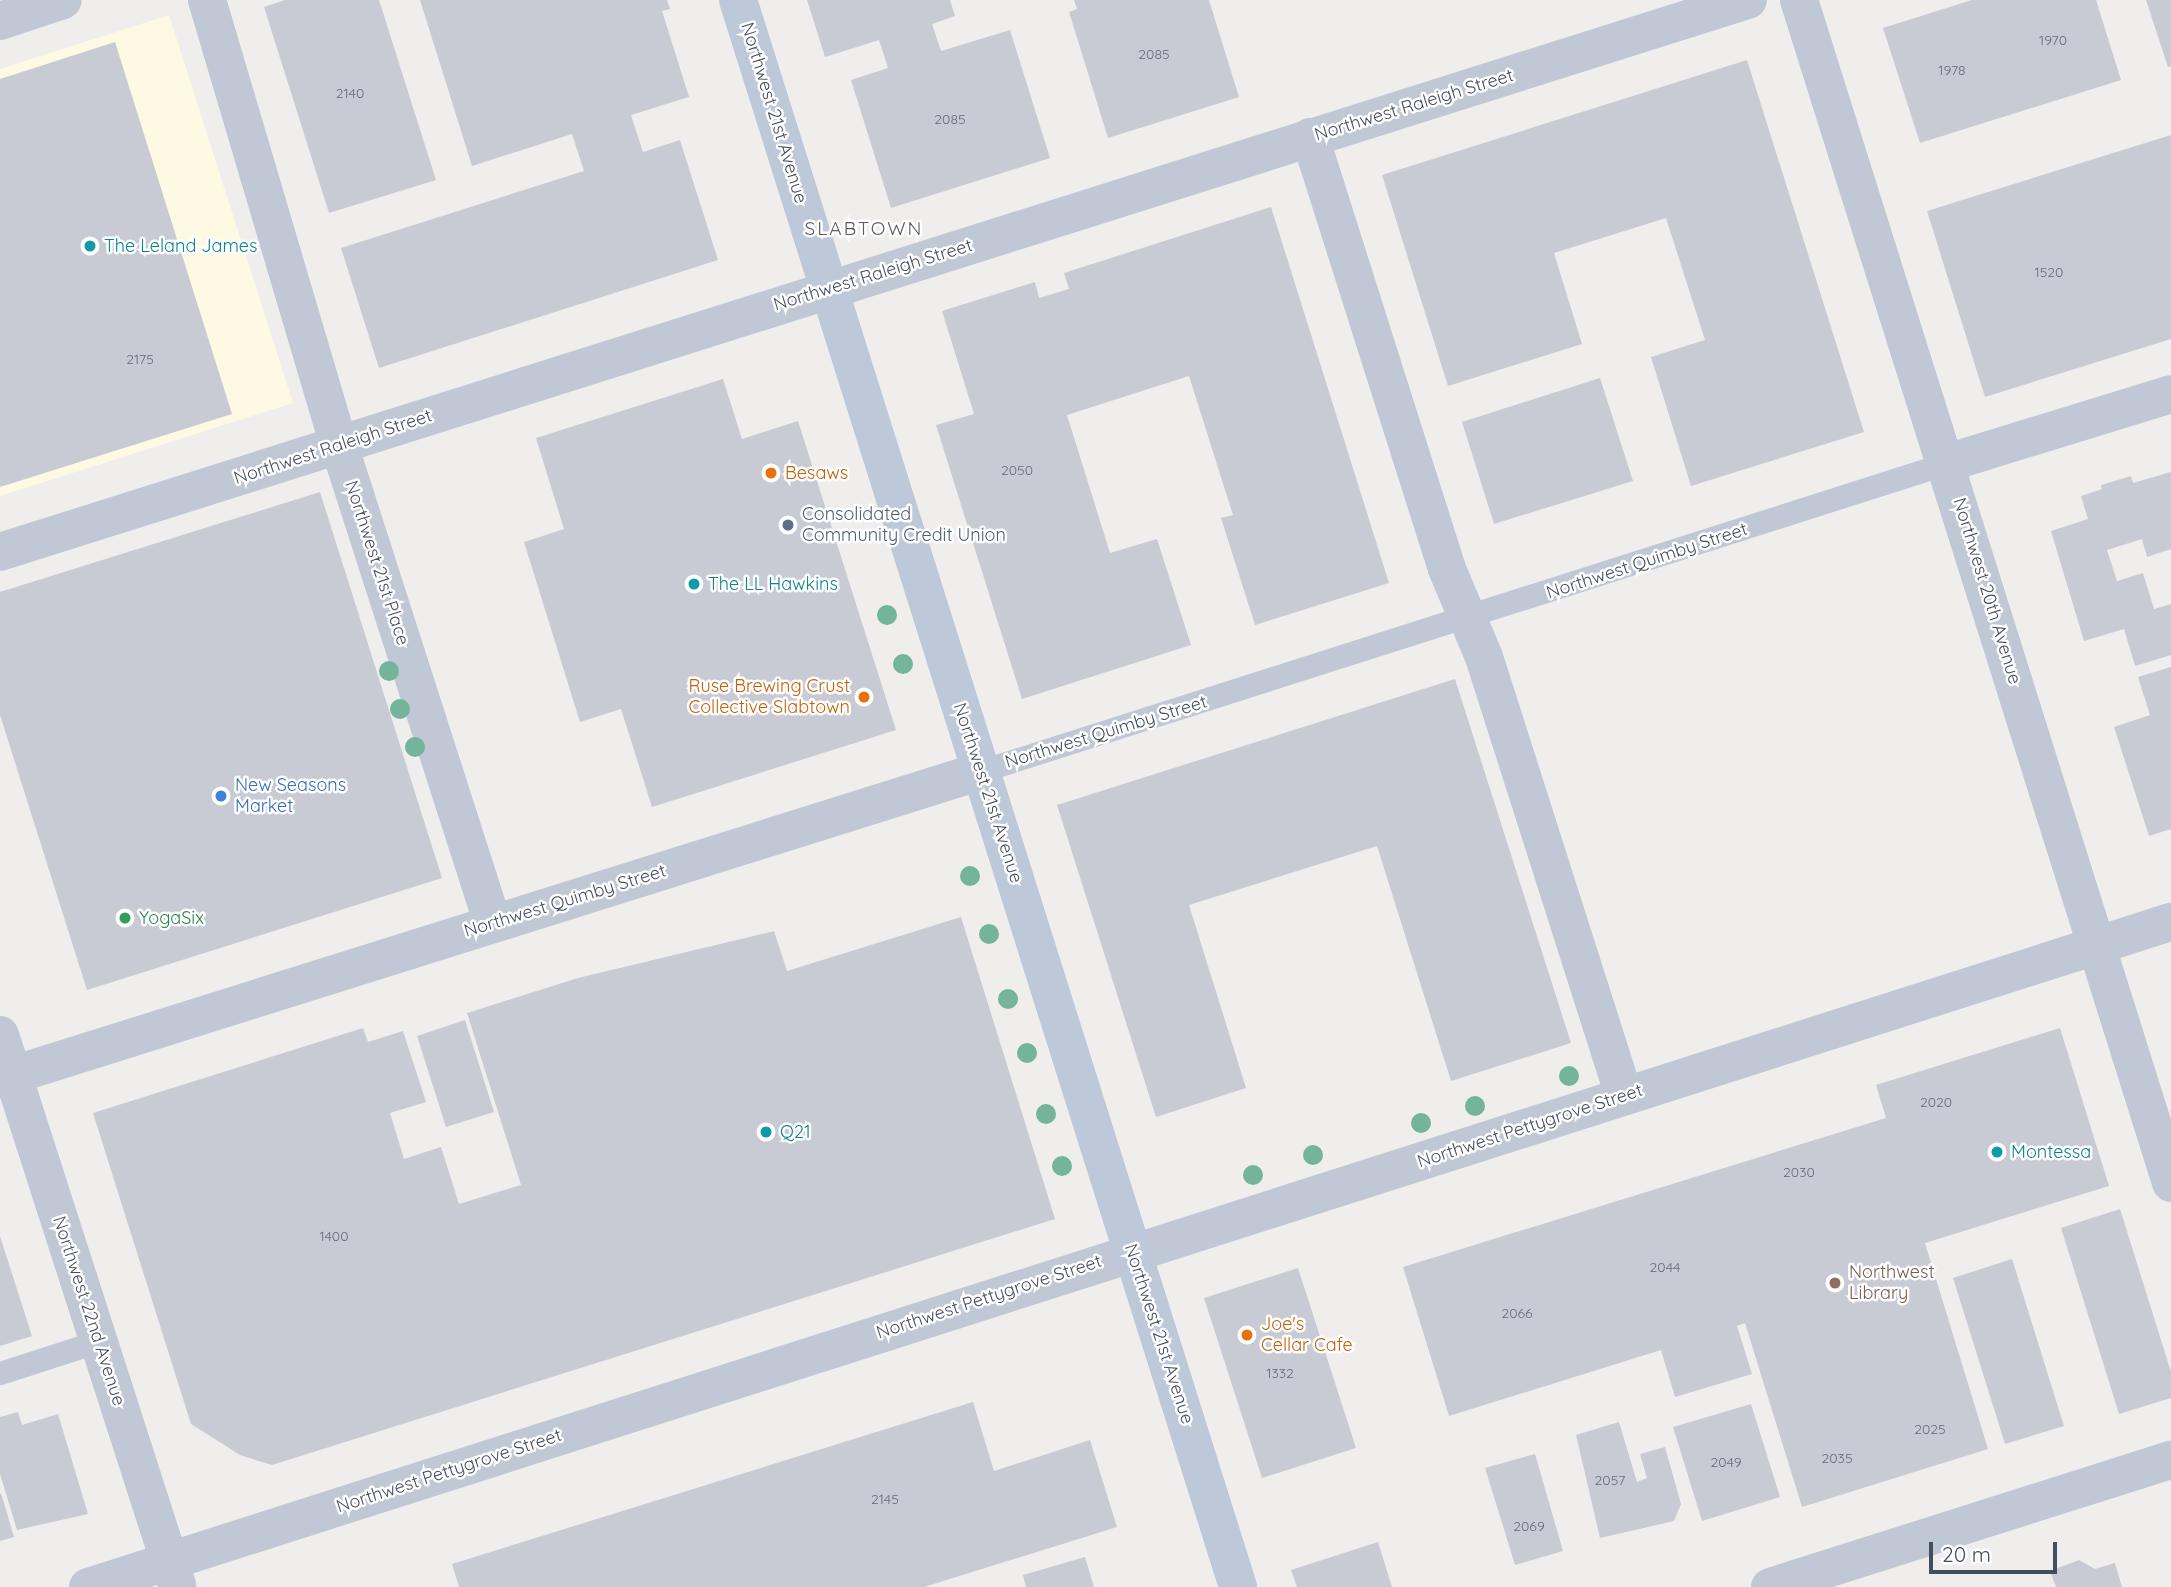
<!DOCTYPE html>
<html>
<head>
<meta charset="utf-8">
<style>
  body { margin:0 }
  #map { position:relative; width:2171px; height:1587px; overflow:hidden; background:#f0eded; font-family:Quicksand,sans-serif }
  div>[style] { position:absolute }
  .commercial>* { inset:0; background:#fef9e3 }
  .building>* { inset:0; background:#c8cbd4 }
  .lane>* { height:23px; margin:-11.5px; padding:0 11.5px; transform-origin:11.5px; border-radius:11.5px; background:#bfc8d4 }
  .street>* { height:38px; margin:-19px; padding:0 19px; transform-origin:19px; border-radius:19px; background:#bfc8d4 }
  .secondary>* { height:38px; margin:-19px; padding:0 19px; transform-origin:19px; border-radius:19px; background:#bdc8d9 }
  .trees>* { width:20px; height:20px; margin:-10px; border-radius:50%; background:#73b49a }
  .dots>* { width:19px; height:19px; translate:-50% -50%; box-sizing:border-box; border:4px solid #fff; border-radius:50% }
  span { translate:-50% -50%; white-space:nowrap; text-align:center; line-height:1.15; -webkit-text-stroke:5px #fff; paint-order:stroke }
  .number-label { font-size:14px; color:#646d7b }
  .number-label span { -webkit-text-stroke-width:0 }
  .street-label { font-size:18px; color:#434e5d }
  .culture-label { font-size:18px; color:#0d838f }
  .left { translate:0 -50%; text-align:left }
  .food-label { font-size:18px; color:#c56008 }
  .right { translate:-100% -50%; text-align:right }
  .service-label { font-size:18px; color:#4e5e75 }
  .shop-label { font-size:18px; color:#366cbe }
  .leisure-label { font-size:18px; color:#27864d }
  .education-label { font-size:18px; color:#785e54 }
  .neighbourhood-label { font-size:19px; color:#595d63; letter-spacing:2px }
  .scale { position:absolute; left:1929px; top:1542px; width:128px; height:32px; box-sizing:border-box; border:4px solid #434e5d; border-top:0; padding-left:9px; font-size:21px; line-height:24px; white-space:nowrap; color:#434e5d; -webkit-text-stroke:5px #fff; paint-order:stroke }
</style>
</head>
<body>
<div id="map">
  <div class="commercial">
    <i style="clip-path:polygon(169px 15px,293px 403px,0 496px,0 69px)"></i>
  </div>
  <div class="building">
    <i style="clip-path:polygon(285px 0,379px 0,436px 180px,329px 213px,264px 7px)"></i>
    <i style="clip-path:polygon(420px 0,667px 0,670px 9px,662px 11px,689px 97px,631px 115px,643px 152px,680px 140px,718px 260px,379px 368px,341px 248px,584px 171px,572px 134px,472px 166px)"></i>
    <i style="clip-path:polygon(807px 0,950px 0,955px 16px,932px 24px,941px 51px,1010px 30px,1050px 158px,891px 208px,851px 80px,888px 68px,879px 40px,825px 57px)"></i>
    <i style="clip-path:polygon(1074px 0,1209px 0,1239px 97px,1108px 138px,1069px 12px,1077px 9px)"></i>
    <i style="clip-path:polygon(1972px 0,2096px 0,2121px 80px,1920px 143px,1883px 28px)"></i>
    <i style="clip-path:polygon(2146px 0,2171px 0,2171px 66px,2168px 67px)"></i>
    <i style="clip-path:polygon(115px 42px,232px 414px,0 487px,0 79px)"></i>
    <i style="clip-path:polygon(1747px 60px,1864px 432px,1691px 486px,1651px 357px,1705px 340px,1666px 218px,1554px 253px,1582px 344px,1448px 386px,1382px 175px)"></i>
    <i style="clip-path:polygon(2171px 135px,2171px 339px,1985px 397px,1927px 211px)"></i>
    <i style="clip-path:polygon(1271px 207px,1389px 583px,1255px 625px,1221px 518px,1233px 515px,1189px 376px,1067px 415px,1110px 553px,1157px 539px,1191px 645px,1022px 699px,936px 425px,974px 414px,942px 311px,1035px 282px,1039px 298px,1069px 289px,1064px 273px)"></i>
    <i style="clip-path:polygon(1600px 378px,1633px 481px,1494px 524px,1462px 422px)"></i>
    <i style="clip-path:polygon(723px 379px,742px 439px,798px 421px,896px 730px,652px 807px,621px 709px,580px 722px,524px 542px,564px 529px,536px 438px)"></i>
    <i style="clip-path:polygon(2171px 472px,2171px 549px,2147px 557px,2142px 539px,2107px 550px,2117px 581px,2143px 573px,2154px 609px,2171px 604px,2171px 655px,2135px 666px,2124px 629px,2084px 641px,2051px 531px,2088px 519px,2081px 496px,2102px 489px,2101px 485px,2131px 476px,2133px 483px)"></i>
    <i style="clip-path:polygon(320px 492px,442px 878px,87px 990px,0 715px,0 592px)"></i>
    <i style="clip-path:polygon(2171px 667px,2171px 829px,2149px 836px,2114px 727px,2150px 715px,2138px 677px)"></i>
    <i style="clip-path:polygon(1455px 679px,1571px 1043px,1451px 1081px,1377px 846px,1189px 905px,1246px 1088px,1156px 1117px,1057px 805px)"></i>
    <i style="clip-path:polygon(961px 917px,1055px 1219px,272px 1465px,240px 1455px,191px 1424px,93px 1113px,363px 1028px,368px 1042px,403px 1031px,426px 1102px,390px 1113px,404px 1159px,441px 1147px,459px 1204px,521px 1185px,467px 1013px,578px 978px,774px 931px,787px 971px)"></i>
    <i style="clip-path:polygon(465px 1020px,494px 1112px,446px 1127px,417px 1036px)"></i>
    <i style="clip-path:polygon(2060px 1028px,2109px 1186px,1925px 1243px,1988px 1449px,1802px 1507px,1745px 1323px,1737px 1326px,1752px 1374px,1675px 1397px,1661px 1350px,1449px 1416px,1403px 1267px,1886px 1118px,1876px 1085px)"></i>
    <i style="clip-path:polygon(2120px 1209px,2171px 1372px,2171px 1398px,2119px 1414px,2061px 1228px)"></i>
    <i style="clip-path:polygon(0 1236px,32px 1336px,0 1346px)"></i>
    <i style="clip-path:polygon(2012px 1259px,2064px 1426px,2005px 1444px,1953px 1278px)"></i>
    <i style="clip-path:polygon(1298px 1268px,1356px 1448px,1262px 1478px,1204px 1298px)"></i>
    <i style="clip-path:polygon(973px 1402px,994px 1471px,1090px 1440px,1117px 1527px,924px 1587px,459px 1587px,452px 1564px)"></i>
    <i style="clip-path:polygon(1751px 1404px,1780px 1497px,1702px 1521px,1673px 1427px)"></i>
    <i style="clip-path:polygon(18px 1412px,22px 1425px,58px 1414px,88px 1514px,17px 1530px,0 1474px,0 1417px)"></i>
    <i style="clip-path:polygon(1619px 1422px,1637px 1482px,1647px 1478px,1640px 1454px,1665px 1447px,1681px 1504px,1674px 1521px,1600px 1538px,1576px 1435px)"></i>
    <i style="clip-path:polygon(1535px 1454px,1563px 1551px,1515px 1565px,1485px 1468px)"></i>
    <i style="clip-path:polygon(1px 1493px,14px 1537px,0 1541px,0 1494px)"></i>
    <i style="clip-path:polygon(1378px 1542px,1392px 1587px,1297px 1587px,1291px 1570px)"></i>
    <i style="clip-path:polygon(1085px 1557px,1094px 1587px,1026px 1587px,1023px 1575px)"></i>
    <i style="clip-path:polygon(2079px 1560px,2095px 1569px,2115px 1563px,2122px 1587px,2056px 1587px,2050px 1571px)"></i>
  </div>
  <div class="lane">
    <i style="left:981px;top:771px;width:1014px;rotate:-17.68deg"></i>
    <i style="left:0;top:1373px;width:104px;rotate:-17.9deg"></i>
  </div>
  <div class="street">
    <i style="left:207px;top:0;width:464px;rotate:73.5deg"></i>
    <i style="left:339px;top:445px;width:503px;rotate:72.18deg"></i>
    <i style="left:1799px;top:0;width:1240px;rotate:72.54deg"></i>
    <i style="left:0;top:21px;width:66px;rotate:-18.4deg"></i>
    <i style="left:1310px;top:137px;width:453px;rotate:72.4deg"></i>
    <i style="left:1447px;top:569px;width:95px;rotate:67.2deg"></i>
    <i style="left:1484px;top:657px;width:461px;rotate:72.3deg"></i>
    <i style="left:1947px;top:463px;width:234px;rotate:-17.1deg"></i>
    <i style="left:0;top:552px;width:1833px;rotate:-17.53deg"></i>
    <i style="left:0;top:1035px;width:578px;rotate:72.16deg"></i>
    <i style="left:0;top:1079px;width:1028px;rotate:-17.43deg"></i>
    <i style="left:88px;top:1587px;width:2187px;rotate:-17.71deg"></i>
    <i style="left:1770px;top:1587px;width:421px;rotate:-17.6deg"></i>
  </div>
  <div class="secondary">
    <i style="left:738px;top:0;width:1664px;rotate:72.51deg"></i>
  </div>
  <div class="trees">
    <i style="left:887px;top:615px"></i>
    <i style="left:903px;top:664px"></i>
    <i style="left:389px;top:671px"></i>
    <i style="left:400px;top:709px"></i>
    <i style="left:415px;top:747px"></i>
    <i style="left:970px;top:876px"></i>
    <i style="left:989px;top:934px"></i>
    <i style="left:1008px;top:999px"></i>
    <i style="left:1027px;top:1053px"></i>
    <i style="left:1569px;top:1076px"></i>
    <i style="left:1475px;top:1106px"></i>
    <i style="left:1046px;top:1114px"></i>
    <i style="left:1421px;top:1123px"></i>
    <i style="left:1313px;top:1155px"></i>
    <i style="left:1062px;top:1166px"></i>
    <i style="left:1253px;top:1175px"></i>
  </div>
  <div class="dots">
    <i style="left:90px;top:246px;background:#0f9aa8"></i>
    <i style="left:771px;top:473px;background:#e8710a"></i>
    <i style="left:788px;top:525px;background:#5c6f8a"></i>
    <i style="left:694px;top:584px;background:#0f9aa8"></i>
    <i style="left:864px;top:697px;background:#e8710a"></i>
    <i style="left:221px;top:796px;background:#3f7fe0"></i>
    <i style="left:125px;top:918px;background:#2e9e5b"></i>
    <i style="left:766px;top:1132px;background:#0f9aa8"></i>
    <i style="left:1997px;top:1152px;background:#0f9aa8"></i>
    <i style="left:1835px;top:1283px;background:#8d6e63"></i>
    <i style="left:1247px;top:1335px;background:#e8710a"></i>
  </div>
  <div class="number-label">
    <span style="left:2053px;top:40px">1970</span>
    <span style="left:1154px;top:54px">2085</span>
    <span style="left:1952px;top:70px">1978</span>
    <span style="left:350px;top:93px">2140</span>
    <span style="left:950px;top:119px">2085</span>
    <span style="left:2049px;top:272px">1520</span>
    <span style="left:140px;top:359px">2175</span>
    <span style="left:1017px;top:470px">2050</span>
    <span style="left:1936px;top:1102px">2020</span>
    <span style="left:1799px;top:1172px">2030</span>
    <span style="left:334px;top:1236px">1400</span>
    <span style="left:1665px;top:1267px">2044</span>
    <span style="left:1517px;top:1313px">2066</span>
    <span style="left:1280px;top:1373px">1332</span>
    <span style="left:1930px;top:1429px">2025</span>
    <span style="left:1837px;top:1458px">2035</span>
    <span style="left:1726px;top:1462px">2049</span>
    <span style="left:1610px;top:1480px">2057</span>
    <span style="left:885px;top:1499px">2145</span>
    <span style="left:1529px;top:1526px">2069</span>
  </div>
  <div class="street-label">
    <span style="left:1414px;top:105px;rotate:-17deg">Northwest Raleigh Street</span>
    <span style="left:774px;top:113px;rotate:73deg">Northwest 21st Avenue</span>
    <span style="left:873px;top:275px;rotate:-17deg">Northwest Raleigh Street</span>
    <span style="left:333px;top:447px;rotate:-18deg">Northwest Raleigh Street</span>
    <span style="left:1647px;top:561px;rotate:-18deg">Northwest Quimby Street</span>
    <span style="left:377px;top:563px;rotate:72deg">Northwest 21st Place</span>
    <span style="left:1987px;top:591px;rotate:73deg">Northwest 20th Avenue</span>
    <span style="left:1106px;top:732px;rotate:-17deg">Northwest Quimby Street</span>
    <span style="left:988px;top:793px;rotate:72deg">Northwest 21st Avenue</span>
    <span style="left:565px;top:901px;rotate:-17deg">Northwest Quimby Street</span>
    <span style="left:1530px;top:1126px;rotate:-18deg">Northwest Pettygrove Street</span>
    <span style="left:989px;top:1297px;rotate:-18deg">Northwest Pettygrove Street</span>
    <span style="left:89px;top:1311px;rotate:72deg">Northwest 22nd Avenue</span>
    <span style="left:1159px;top:1334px;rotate:72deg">Northwest 21st Avenue</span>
    <span style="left:449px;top:1471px;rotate:-18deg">Northwest Pettygrove Street</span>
  </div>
  <div class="culture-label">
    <span class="left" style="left:104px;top:246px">The Leland James</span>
    <span class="left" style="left:708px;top:584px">The LL Hawkins</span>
    <span class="left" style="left:780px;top:1132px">Q21</span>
    <span class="left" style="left:2011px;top:1152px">Montessa</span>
  </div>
  <div class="food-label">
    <span class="left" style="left:785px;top:473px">Besaws</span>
    <span class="right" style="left:850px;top:697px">Ruse Brewing Crust<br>Collective Slabtown</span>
    <span class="left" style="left:1261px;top:1335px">Joe's<br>Cellar Cafe</span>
  </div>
  <div class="service-label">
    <span class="left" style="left:802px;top:525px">Consolidated<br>Community Credit Union</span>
  </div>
  <div class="shop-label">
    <span class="left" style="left:235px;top:796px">New Seasons<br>Market</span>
  </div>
  <div class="leisure-label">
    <span class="left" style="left:139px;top:918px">YogaSix</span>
  </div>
  <div class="education-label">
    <span class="left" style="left:1849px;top:1283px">Northwest<br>Library</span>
  </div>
  <div class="neighbourhood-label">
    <span style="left:864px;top:229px">SLABTOWN</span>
  </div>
  <div class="scale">20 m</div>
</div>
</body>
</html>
